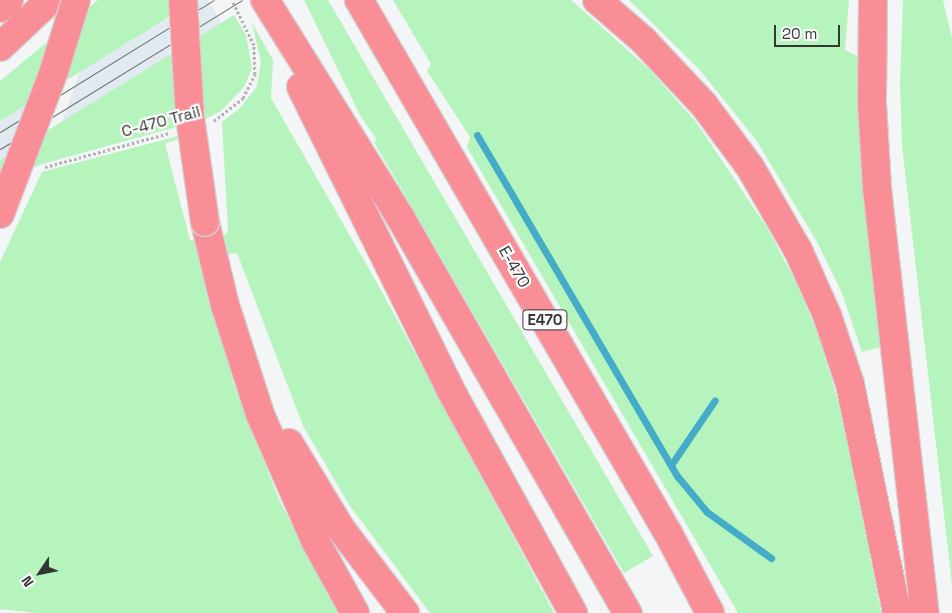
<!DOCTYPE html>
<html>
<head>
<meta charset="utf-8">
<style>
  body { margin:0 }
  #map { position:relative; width:952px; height:613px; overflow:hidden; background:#f3f5f7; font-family:"Space Grotesk",sans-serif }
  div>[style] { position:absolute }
  .built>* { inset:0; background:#e1eaf0 }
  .green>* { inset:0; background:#b5f5bd }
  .stream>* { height:7px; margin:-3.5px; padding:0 3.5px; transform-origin:3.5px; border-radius:3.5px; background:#44acc9 }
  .path>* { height:3px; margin-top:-1.5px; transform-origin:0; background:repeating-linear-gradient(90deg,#b0b1b3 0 2.5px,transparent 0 5px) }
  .roads { filter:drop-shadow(1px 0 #d2d3d3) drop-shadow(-1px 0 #d2d3d3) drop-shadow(0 1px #d2d3d3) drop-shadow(0 -1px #d2d3d3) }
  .motorway>* { height:28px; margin:-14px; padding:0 14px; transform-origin:14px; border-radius:14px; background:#f98e97 }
  .tram>* { height:1px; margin:-0.5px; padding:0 0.5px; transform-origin:0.5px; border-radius:0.5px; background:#6b6d6d }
  .bridges { filter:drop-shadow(1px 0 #d2d3d3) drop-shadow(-1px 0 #d2d3d3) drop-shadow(0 1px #d2d3d3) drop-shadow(0 -1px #d2d3d3) }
  .motorway-bridge>* { height:28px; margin:-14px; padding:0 14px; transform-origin:14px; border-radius:14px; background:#f98e97 }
  span { translate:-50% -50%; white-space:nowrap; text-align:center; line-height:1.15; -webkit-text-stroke:4.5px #fff; paint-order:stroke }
  .shield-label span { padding:1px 4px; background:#fff; border:1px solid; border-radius:4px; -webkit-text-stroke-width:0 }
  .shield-label { font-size:15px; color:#343535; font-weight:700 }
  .street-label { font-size:16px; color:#343535 }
  .north { position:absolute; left:15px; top:548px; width:50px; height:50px; -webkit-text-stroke:4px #fff; paint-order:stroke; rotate:236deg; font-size:14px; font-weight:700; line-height:20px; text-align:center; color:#343535 }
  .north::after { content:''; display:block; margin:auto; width:18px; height:22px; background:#343535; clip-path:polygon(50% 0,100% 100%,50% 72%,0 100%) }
  .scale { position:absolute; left:774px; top:25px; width:66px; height:22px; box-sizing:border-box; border:2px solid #343535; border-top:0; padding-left:6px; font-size:15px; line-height:18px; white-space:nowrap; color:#343535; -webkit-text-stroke:4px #fff; paint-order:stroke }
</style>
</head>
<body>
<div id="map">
  <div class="built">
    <i style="clip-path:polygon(197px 0,208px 0,222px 23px,198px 38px)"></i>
    <i style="clip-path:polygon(169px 18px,170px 55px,62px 122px,80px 71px)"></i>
    <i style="clip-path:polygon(26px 105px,6px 156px,0 160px,0 121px)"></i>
  </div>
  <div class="green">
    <i style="clip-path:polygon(98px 0,197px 0,0 121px,0 81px)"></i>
    <i style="clip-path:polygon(304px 0,328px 0,653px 556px,624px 573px,374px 142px,377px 140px,361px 117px)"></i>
    <i style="clip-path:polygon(393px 0,571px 0,650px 70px,696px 122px,767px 228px,796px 282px,820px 340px,843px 418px,881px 613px,738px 613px,467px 147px,470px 137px,427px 71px,431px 64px)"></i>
    <i style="clip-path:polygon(629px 0,849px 0,845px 50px,859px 57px,862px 164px,881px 347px,862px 352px,842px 293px,817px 242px,757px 141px,699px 69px)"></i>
    <i style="clip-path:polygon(903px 0,943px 0,952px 38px,952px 585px,902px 145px,900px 82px)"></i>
    <i style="clip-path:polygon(234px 15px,246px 35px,252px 68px,244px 87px,221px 111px,205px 119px,46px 163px,0 179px,0 160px)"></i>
    <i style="clip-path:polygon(252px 23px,273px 60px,271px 98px,381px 290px,554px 613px,430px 613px,350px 506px,303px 426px,237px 253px,228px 254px,224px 236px,228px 231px,222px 122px,240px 108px,257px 86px,261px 62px)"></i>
    <i style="clip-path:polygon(178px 136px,178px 139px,165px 144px,190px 240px,195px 240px,233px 382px,279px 500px,338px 613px,37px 613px,0 609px,0 262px,42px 172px)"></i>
  </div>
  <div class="stream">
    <i style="left:477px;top:135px;width:397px;rotate:59.6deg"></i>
    <i style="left:678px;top:477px;width:45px;rotate:50.4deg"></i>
    <i style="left:707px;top:512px;width:79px;rotate:35.7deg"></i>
    <i style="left:671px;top:465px;width:78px;rotate:-55.9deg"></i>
  </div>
  <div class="path">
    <i style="left:214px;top:121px;width:37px;rotate:-38deg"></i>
    <i style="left:243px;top:98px;width:27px;rotate:-63deg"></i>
    <i style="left:255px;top:74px;width:29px;rotate:-92deg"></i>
    <i style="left:254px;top:45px;width:50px;rotate:-116.1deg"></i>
    <i style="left:45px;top:167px;width:129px;rotate:-15.3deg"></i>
  </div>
  <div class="roads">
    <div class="motorway">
      <i style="left:265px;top:0;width:256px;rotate:58.1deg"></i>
      <i style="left:400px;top:217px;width:457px;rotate:60.1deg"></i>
      <i style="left:359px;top:0;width:616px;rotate:59.9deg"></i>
      <i style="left:668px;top:533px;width:90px;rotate:62.3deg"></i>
      <i style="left:597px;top:0;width:61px;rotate:41deg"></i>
      <i style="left:643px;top:40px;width:89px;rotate:46.8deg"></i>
      <i style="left:704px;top:105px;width:77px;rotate:53.4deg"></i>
      <i style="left:750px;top:167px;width:96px;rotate:60deg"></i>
      <i style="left:798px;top:250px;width:71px;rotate:66deg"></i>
      <i style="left:827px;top:315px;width:73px;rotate:71.6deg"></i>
      <i style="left:850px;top:384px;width:234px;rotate:78.4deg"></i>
      <i style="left:873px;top:0;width:104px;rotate:90.6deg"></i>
      <i style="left:872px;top:104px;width:84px;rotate:86.6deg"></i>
      <i style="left:877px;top:188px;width:428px;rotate:83.6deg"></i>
      <i style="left:0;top:8px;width:12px;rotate:-42deg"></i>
      <i style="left:0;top:47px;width:69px;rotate:-43.2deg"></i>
      <i style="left:301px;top:87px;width:337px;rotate:63.7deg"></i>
      <i style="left:450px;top:389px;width:256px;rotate:61.2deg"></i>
      <i style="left:205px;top:222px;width:85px;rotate:76.5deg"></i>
      <i style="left:225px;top:305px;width:114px;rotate:72.2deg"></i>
      <i style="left:260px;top:414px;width:140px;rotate:66.4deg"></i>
      <i style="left:316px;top:542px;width:81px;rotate:61.2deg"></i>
      <i style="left:289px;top:443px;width:100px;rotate:58.8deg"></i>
      <i style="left:341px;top:529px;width:106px;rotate:52.7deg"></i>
    </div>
  </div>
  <div class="tram">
    <i style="left:0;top:132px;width:251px;rotate:-31.7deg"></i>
    <i style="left:0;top:149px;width:284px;rotate:-31.6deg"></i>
  </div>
  <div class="bridges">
    <div class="motorway-bridge">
      <i style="left:183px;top:0;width:117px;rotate:86.6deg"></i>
      <i style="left:190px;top:117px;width:106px;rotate:81.9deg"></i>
      <i style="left:0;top:214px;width:153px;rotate:-69.3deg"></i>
      <i style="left:54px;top:71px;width:74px;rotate:-72.8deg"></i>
    </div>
  </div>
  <div class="shield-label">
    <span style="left:545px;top:320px">E470</span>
  </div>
  <div class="street-label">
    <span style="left:161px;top:122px;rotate:-15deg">C-470 Trail</span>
    <span style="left:514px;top:267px;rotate:60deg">E-470</span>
  </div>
  <div class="north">N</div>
  <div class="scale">20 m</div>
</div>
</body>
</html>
